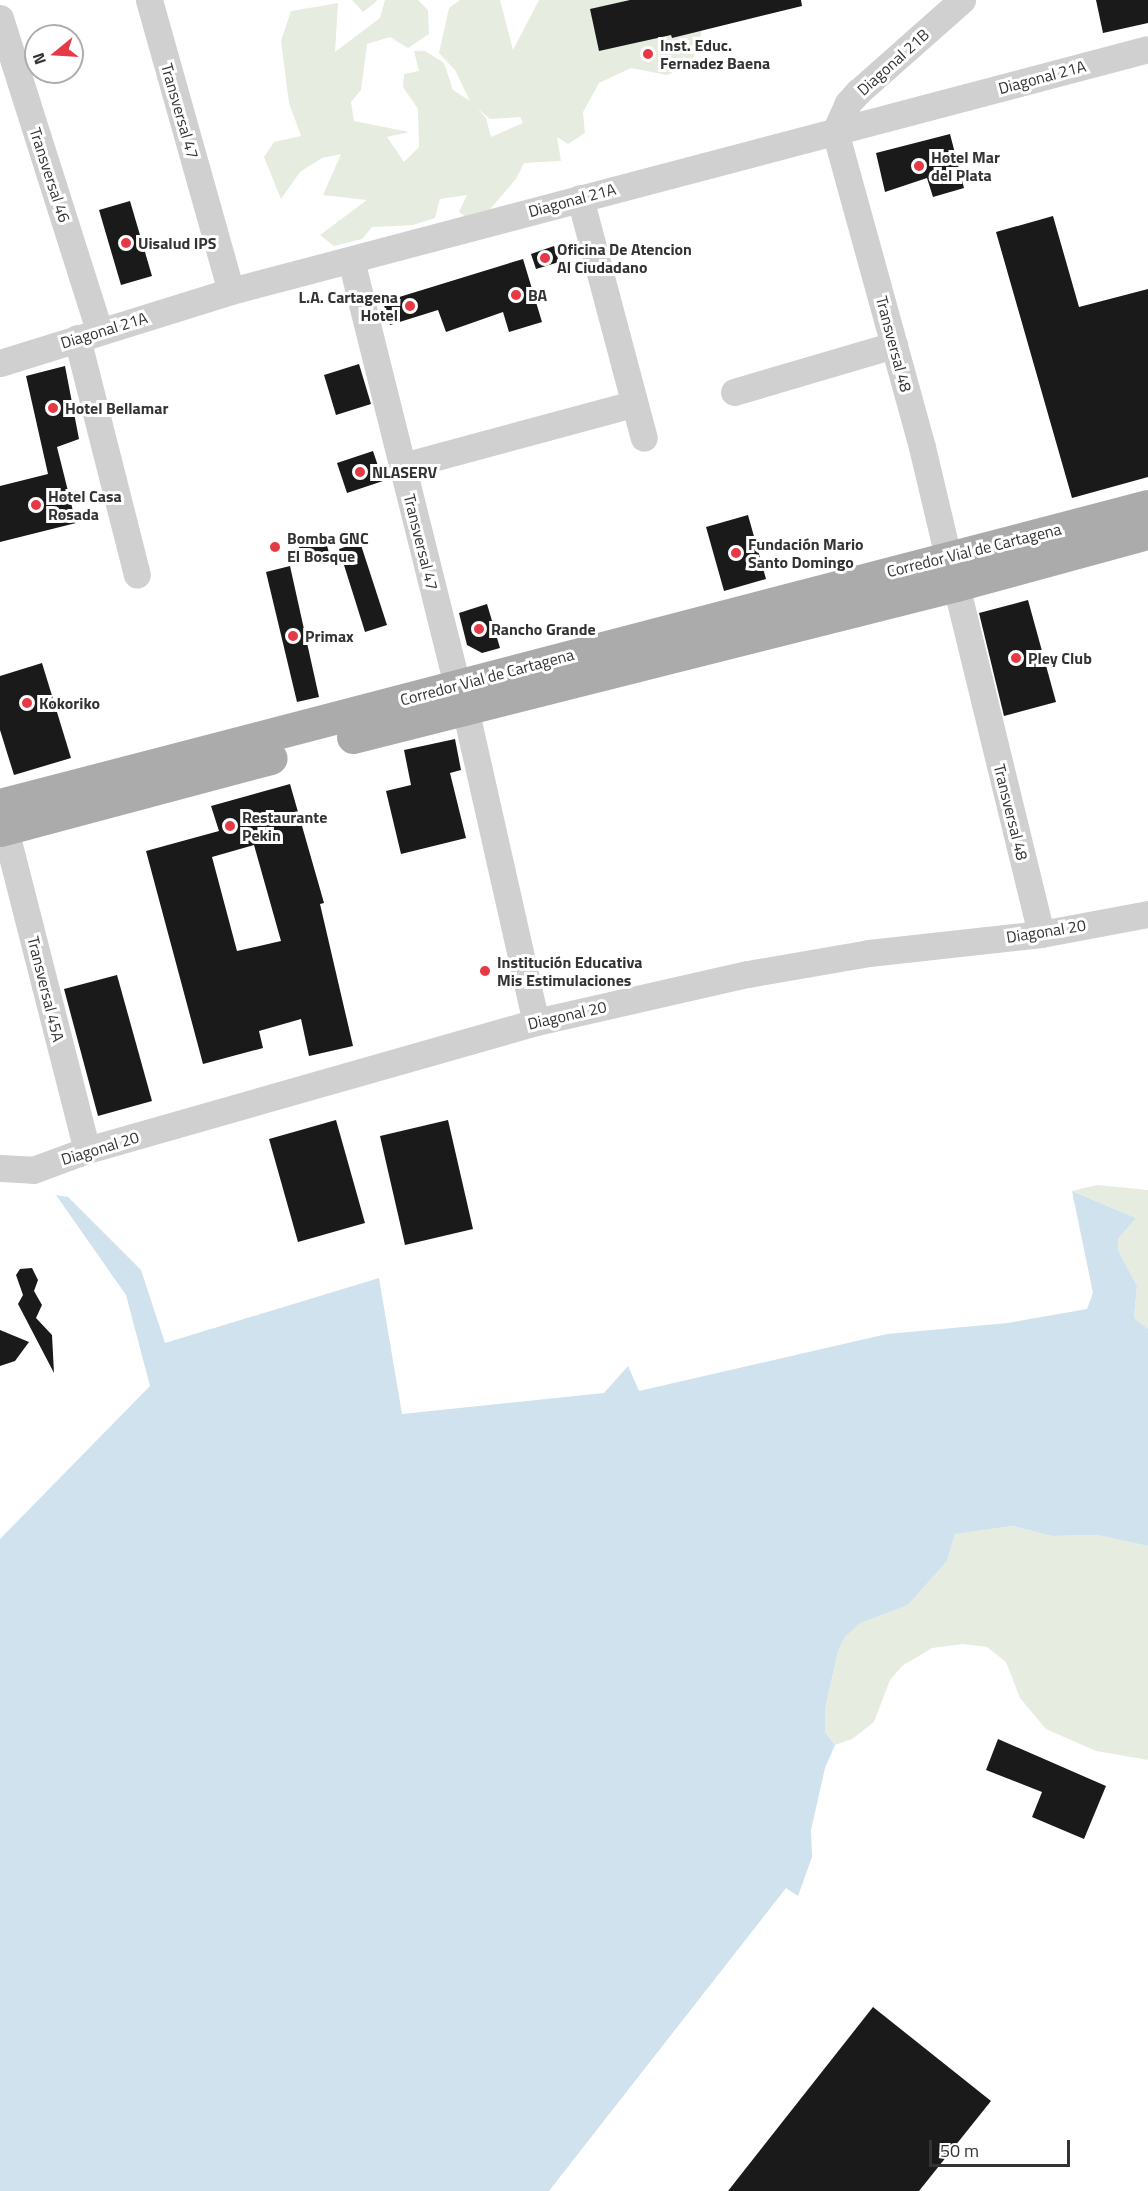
<!DOCTYPE html>
<html>
<head>
<meta charset="utf-8">
<style>
  body { margin:0 }
  #map { position:relative; width:1148px; height:2191px; overflow:hidden; background:#fff; font-family:"Titillium Web",sans-serif }
  div>[style] { position:absolute }
  .green>* { inset:0; background:#e6ecdf }
  .water>* { inset:0; background:#cfe2ee }
  .building>* { inset:0; background:#1a1a1a }
  .minor>* { height:27px; margin:-13.5px; padding:0 13.5px; transform-origin:13.5px; border-radius:13.5px; background:#d0d0d0 }
  .major>* { height:33px; margin:-16.5px; padding:0 16.5px; transform-origin:16.5px; border-radius:16.5px; background:#ababab }
  .dots>* { width:16px; height:16px; translate:-50% -50%; box-sizing:border-box; border:3px solid #fff; border-radius:50% }
  span { translate:-50% -50%; white-space:nowrap; text-align:center; line-height:1.15; -webkit-text-stroke:6px #fff; paint-order:stroke }
  .poi-label { font-size:16px; color:#333; font-weight:700 }
  .left { translate:0 -50%; text-align:left }
  .right { translate:-100% -50%; text-align:right }
  .street-label { font-size:16px; color:#333 }
  .north { position:absolute; left:24px; top:24px; width:60px; height:60px; box-sizing:border-box; background:#fff; border:2px solid #adadad; border-radius:50%; rotate:252deg; font-size:16px; font-weight:700; line-height:24px; text-align:center; color:#333 }
  .north::after { content:''; display:block; margin:auto; width:21px; height:27px; background:#e63946; clip-path:polygon(50% 0,100% 100%,50% 72%,0 100%) }
  .scale { position:absolute; left:929px; top:2140px; width:141px; height:27px; box-sizing:border-box; border:3px solid #333; border-top:0; padding-left:8px; font-size:18px; line-height:21px; white-space:nowrap; color:#333; -webkit-text-stroke:4px #fff; paint-order:stroke }
</style>
</head>
<body>
<div id="map">
  <div class="green">
    <i style="clip-path:polygon(352px 0,378px 0,363px 12px)"></i>
    <i style="clip-path:polygon(evenodd,385px 0,418px 0,428px 10px,429px 34px,408px 48px,390px 37px,367px 44px,361px 90px,351px 102px,354px 121px,409px 132px,387px 137px,404px 162px,419px 147px,418px 109px,403px 87px,404px 74px,419px 71px,414px 51px,425px 51px,444px 63px,453px 90px,470px 101px,455px 70px,439px 53px,449px 8px,460px 0,500px 0,513px 50px,539px 0,713px 0,704px 15px,700px 41px,691px 64px,667px 75px,631px 68px,599px 83px,583px 112px,585px 133px,568px 144px,557px 137px,561px 161px,524px 163px,516px 179px,485px 215px,471px 221px,459px 212px,467px 195px,440px 199px,435px 218px,413px 225px,372px 227px,362px 239px,334px 246px,320px 235px,367px 200px,323px 195px,341px 154px,322px 158px,300px 172px,281px 199px,264px 157px,274px 142px,301px 136px,289px 103px,281px 41px,291px 11px,338px 3px,335px 52px,380px 18px,385px 0,477px 108px,490px 119px,520px 117px,523px 123px,491px 137px,486px 118px,477px 108px)"></i>
    <i style="clip-path:polygon(1097px 1185px,1148px 1190px,1148px 1329px,1134px 1318px,1137px 1286px,1118px 1250px,1118px 1239px,1136px 1218px,1072px 1191px)"></i>
    <i style="clip-path:polygon(1013px 1526px,1052px 1536px,1098px 1535px,1148px 1546px,1148px 1760px,1096px 1751px,1046px 1729px,1020px 1698px,1006px 1662px,987px 1647px,963px 1644px,932px 1648px,902px 1666px,890px 1680px,874px 1722px,852px 1739px,835px 1745px,825px 1732px,825px 1709px,838px 1651px,845px 1637px,859px 1623px,908px 1605px,947px 1561px,955px 1534px)"></i>
  </div>
  <div class="water">
    <i style="clip-path:polygon(1072px 1191px,1136px 1218px,1118px 1239px,1118px 1250px,1137px 1286px,1134px 1318px,1148px 1329px,1148px 1546px,1098px 1535px,1052px 1536px,1013px 1526px,955px 1534px,947px 1561px,908px 1605px,860px 1623px,845px 1637px,838px 1651px,825px 1709px,825px 1732px,835px 1745px,825px 1768px,811px 1830px,812px 1857px,798px 1896px,786px 1888px,549px 2191px,0 2191px,0 1539px,150px 1386px,126px 1295px,56px 1195px,68px 1197px,141px 1270px,165px 1343px,379px 1278px,402px 1414px,604px 1393px,628px 1366px,639px 1391px,887px 1334px,1008px 1323px,1087px 1309px,1093px 1293px)"></i>
  </div>
  <div class="building">
    <i style="clip-path:polygon(630px 0,801px 0,802px 6px,672px 38px,671px 35px,599px 51px,590px 9px)"></i>
    <i style="clip-path:polygon(1096px 0,1148px 0,1148px 23px,1103px 33px)"></i>
    <i style="clip-path:polygon(950px 134px,964px 188px,933px 197px,927px 178px,885px 192px,876px 153px)"></i>
    <i style="clip-path:polygon(130px 201px,152px 276px,121px 285px,99px 210px)"></i>
    <i style="clip-path:polygon(1053px 216px,1079px 307px,1148px 289px,1148px 477px,1072px 498px,996px 232px)"></i>
    <i style="clip-path:polygon(554px 246px,559px 262px,536px 269px,531px 254px)"></i>
    <i style="clip-path:polygon(523px 259px,542px 322px,509px 332px,503px 312px,446px 332px,438px 310px,390px 325px,383px 302px)"></i>
    <i style="clip-path:polygon(359px 364px,371px 404px,336px 415px,324px 375px)"></i>
    <i style="clip-path:polygon(65px 366px,79px 439px,57px 447px,76px 523px,0 542px,0 486px,48px 474px,26px 376px)"></i>
    <i style="clip-path:polygon(373px 451px,383px 481px,347px 493px,337px 463px)"></i>
    <i style="clip-path:polygon(748px 515px,766px 579px,724px 591px,706px 527px)"></i>
    <i style="clip-path:polygon(325px 538px,329px 553px,303px 561px,299px 547px)"></i>
    <i style="clip-path:polygon(360px 542px,387px 625px,365px 632px,339px 549px)"></i>
    <i style="clip-path:polygon(290px 566px,319px 697px,297px 702px,266px 572px)"></i>
    <i style="clip-path:polygon(1028px 600px,1056px 702px,1004px 716px,979px 613px)"></i>
    <i style="clip-path:polygon(487px 604px,500px 648px,482px 653px,467px 645px,459px 613px)"></i>
    <i style="clip-path:polygon(42px 663px,71px 758px,14px 775px,0 730px,0 676px)"></i>
    <i style="clip-path:polygon(455px 739px,461px 770px,450px 773px,466px 838px,401px 854px,386px 791px,411px 785px,404px 750px)"></i>
    <i style="clip-path:polygon(evenodd,290px 784px,324px 903px,320px 904px,353px 1046px,309px 1056px,301px 1019px,259px 1031px,263px 1048px,203px 1064px,146px 851px,219px 831px,211px 806px,290px 784px,254px 845px,281px 941px,237px 951px,212px 857px,254px 845px)"></i>
    <i style="clip-path:polygon(117px 975px,152px 1101px,98px 1116px,64px 989px)"></i>
    <i style="clip-path:polygon(336px 1120px,365px 1223px,298px 1242px,269px 1139px)"></i>
    <i style="clip-path:polygon(448px 1120px,473px 1229px,405px 1245px,380px 1136px)"></i>
    <i style="clip-path:polygon(32px 1268px,38px 1280px,34px 1291px,42px 1305px,36px 1318px,52px 1335px,54px 1373px,18px 1304px,23px 1295px,16px 1275px,20px 1269px)"></i>
    <i style="clip-path:polygon(0 1330px,29px 1342px,15px 1361px,0 1366px)"></i>
    <i style="clip-path:polygon(998px 1739px,1106px 1786px,1084px 1839px,1032px 1817px,1042px 1792px,986px 1770px)"></i>
    <i style="clip-path:polygon(873px 2007px,991px 2101px,919px 2191px,728px 2191px)"></i>
  </div>
  <div class="minor">
    <i style="left:149px;top:0;width:302px;rotate:74.3deg"></i>
    <i style="left:0;top:18px;width:328px;rotate:72.4deg"></i>
    <i style="left:580px;top:198px;width:248px;rotate:75.1deg"></i>
    <i style="left:351px;top:260px;width:437px;rotate:76deg"></i>
    <i style="left:77px;top:338px;width:244px;rotate:75.8deg"></i>
    <i style="left:0;top:363px;width:242px;rotate:-17.3deg"></i>
    <i style="left:231px;top:291px;width:948px;rotate:-14.78deg"></i>
    <i style="left:734px;top:392px;width:167px;rotate:-16.4deg"></i>
    <i style="left:403px;top:466px;width:237px;rotate:-15.1deg"></i>
    <i style="left:948px;top:557px;width:113px;rotate:-103.3deg"></i>
    <i style="left:922px;top:447px;width:327px;rotate:-105.4deg"></i>
    <i style="left:835px;top:132px;width:32px;rotate:-66deg"></i>
    <i style="left:848px;top:103px;width:15px;rotate:-48deg"></i>
    <i style="left:858px;top:92px;width:139px;rotate:-41.5deg"></i>
    <i style="left:956px;top:585px;width:359px;rotate:76.3deg"></i>
    <i style="left:465px;top:708px;width:322px;rotate:77.3deg"></i>
    <i style="left:5px;top:829px;width:331px;rotate:75.7deg"></i>
    <i style="left:0;top:1168px;width:33px;rotate:3deg"></i>
    <i style="left:33px;top:1170px;width:58px;rotate:-20.3deg"></i>
    <i style="left:87px;top:1150px;width:467px;rotate:-15.9deg"></i>
    <i style="left:536px;top:1022px;width:217px;rotate:-12.8deg"></i>
    <i style="left:748px;top:974px;width:123px;rotate:-9.8deg"></i>
    <i style="left:869px;top:953px;width:173px;rotate:-6.3deg"></i>
    <i style="left:1041px;top:934px;width:109px;rotate:-10.6deg"></i>
  </div>
  <div class="major">
    <i style="left:353px;top:737px;width:622px;rotate:-14.15deg"></i>
    <i style="left:956px;top:585px;width:199px;rotate:-15.2deg"></i>
    <i style="left:0;top:805px;width:1186px;rotate:-14.6deg"></i>
    <i style="left:0;top:830px;width:280px;rotate:-14.9deg"></i>
  </div>
  <div class="dots">
    <i style="left:648px;top:54px;background:#e63946"></i>
    <i style="left:919px;top:166px;background:#e63946"></i>
    <i style="left:126px;top:243px;background:#e63946"></i>
    <i style="left:545px;top:258px;background:#e63946"></i>
    <i style="left:516px;top:295px;background:#e63946"></i>
    <i style="left:410px;top:306px;background:#e63946"></i>
    <i style="left:53px;top:408px;background:#e63946"></i>
    <i style="left:360px;top:472px;background:#e63946"></i>
    <i style="left:36px;top:505px;background:#e63946"></i>
    <i style="left:275px;top:547px;background:#e63946"></i>
    <i style="left:736px;top:553px;background:#e63946"></i>
    <i style="left:479px;top:629px;background:#e63946"></i>
    <i style="left:293px;top:636px;background:#e63946"></i>
    <i style="left:1016px;top:658px;background:#e63946"></i>
    <i style="left:27px;top:703px;background:#e63946"></i>
    <i style="left:230px;top:826px;background:#e63946"></i>
    <i style="left:485px;top:971px;background:#e63946"></i>
  </div>
  <div class="poi-label">
    <span class="left" style="left:660px;top:54px">Inst. Educ.<br>Fernadez Baena</span>
    <span class="left" style="left:931px;top:166px">Hotel Mar<br>del Plata</span>
    <span class="left" style="left:138px;top:243px">Uisalud IPS</span>
    <span class="left" style="left:557px;top:258px">Oficina De Atencion<br>Al Ciudadano</span>
    <span class="left" style="left:528px;top:295px">BA</span>
    <span class="right" style="left:398px;top:306px">L.A. Cartagena<br>Hotel</span>
    <span class="left" style="left:65px;top:408px">Hotel Bellamar</span>
    <span class="left" style="left:372px;top:472px">NLASERV</span>
    <span class="left" style="left:48px;top:505px">Hotel Casa<br>Rosada</span>
    <span class="left" style="left:287px;top:547px">Bomba GNC<br>El Bosque</span>
    <span class="left" style="left:748px;top:553px">Fundación Mario<br>Santo Domingo</span>
    <span class="left" style="left:491px;top:629px">Rancho Grande</span>
    <span class="left" style="left:305px;top:636px">Primax</span>
    <span class="left" style="left:1028px;top:658px">Pley Club</span>
    <span class="left" style="left:39px;top:703px">Kokoriko</span>
    <span class="left" style="left:242px;top:826px">Restaurante<br>Pekin</span>
    <span class="left" style="left:497px;top:971px">Institución Educativa<br>Mis Estimulaciones</span>
  </div>
  <div class="street-label">
    <span style="left:893px;top:62px;rotate:-42deg">Diagonal 21B</span>
    <span style="left:1042px;top:77px;rotate:-15deg">Diagonal 21A</span>
    <span style="left:180px;top:111px;rotate:74deg">Transversal 47</span>
    <span style="left:50px;top:175px;rotate:72deg">Transversal 46</span>
    <span style="left:572px;top:200px;rotate:-15deg">Diagonal 21A</span>
    <span style="left:104px;top:330px;rotate:-17deg">Diagonal 21A</span>
    <span style="left:894px;top:344px;rotate:75deg">Transversal 48</span>
    <span style="left:421px;top:542px;rotate:76deg">Transversal 47</span>
    <span style="left:974px;top:550px;rotate:-14deg">Corredor Vial de Cartagena</span>
    <span style="left:487px;top:677px;rotate:-15deg">Corredor Vial de Cartagena</span>
    <span style="left:1011px;top:812px;rotate:76deg">Transversal 48</span>
    <span style="left:1046px;top:931px;rotate:-9deg">Diagonal 20</span>
    <span style="left:46px;top:989px;rotate:76deg">Transversal 45A</span>
    <span style="left:567px;top:1015px;rotate:-13deg">Diagonal 20</span>
    <span style="left:100px;top:1148px;rotate:-17deg">Diagonal 20</span>
  </div>
  <div class="north">N</div>
  <div class="scale">50 m</div>
</div>
</body>
</html>
